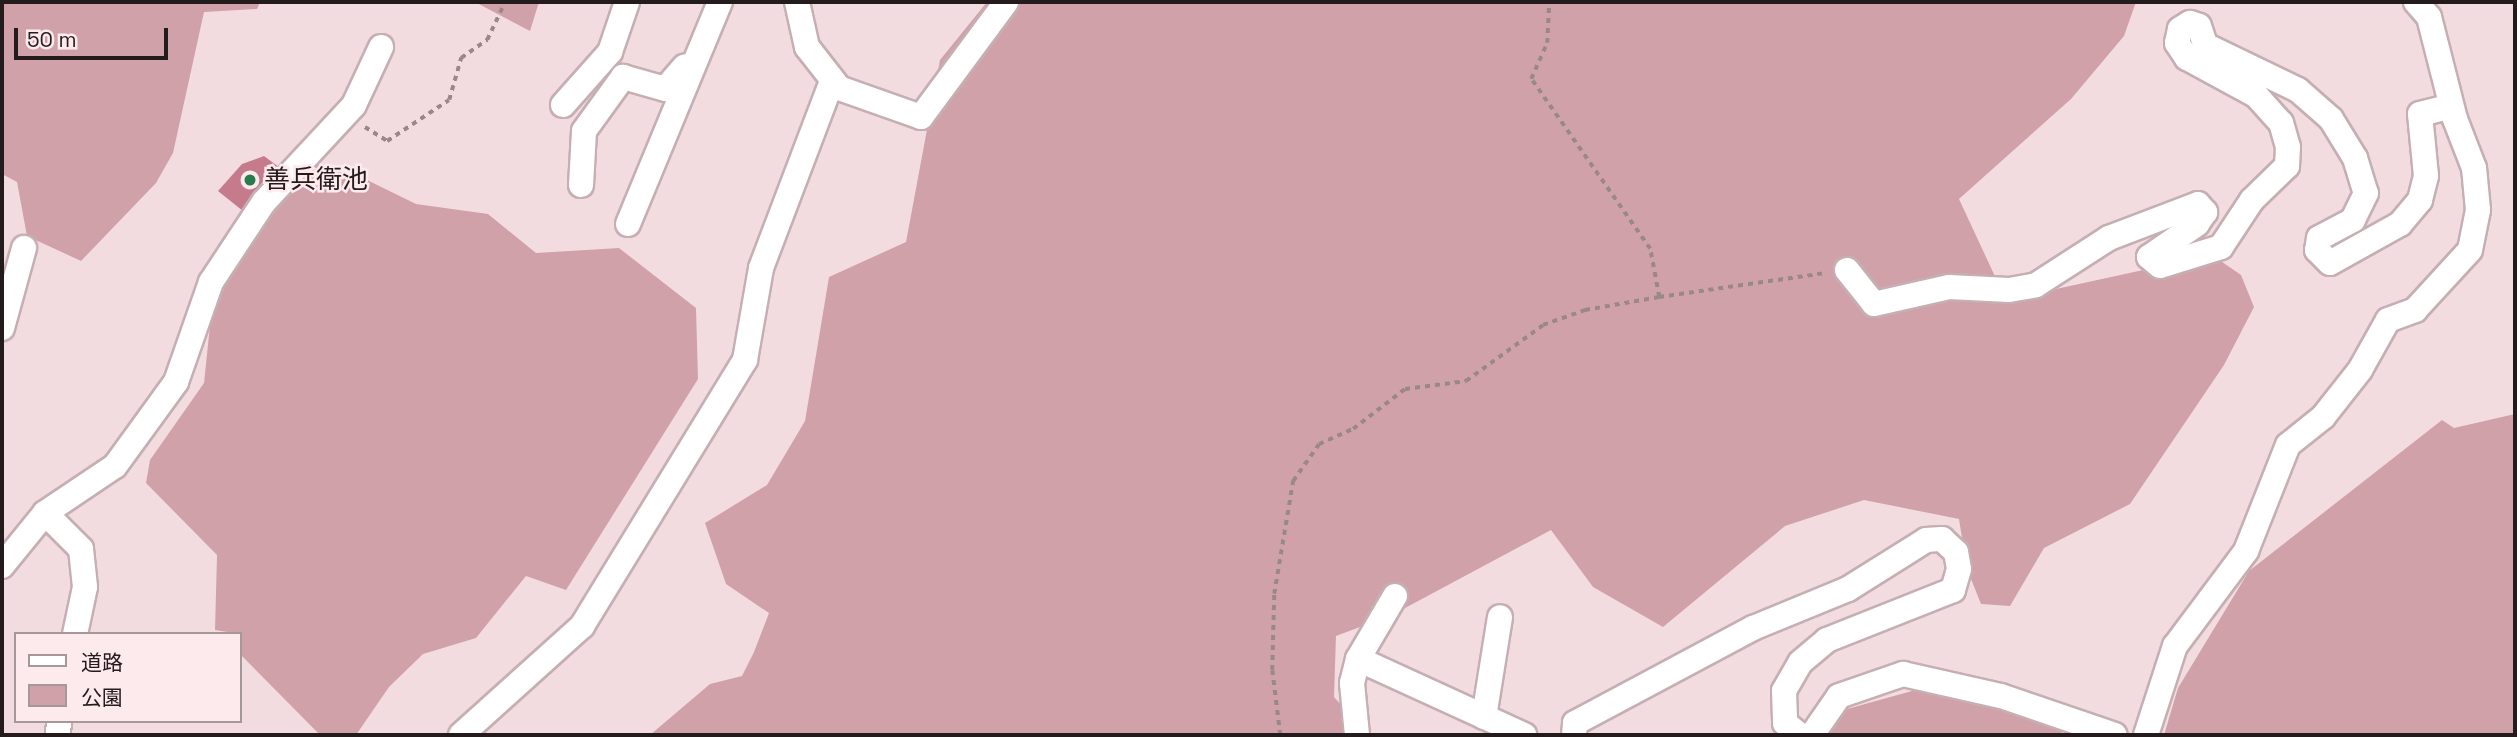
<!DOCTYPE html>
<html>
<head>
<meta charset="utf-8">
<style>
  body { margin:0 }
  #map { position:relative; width:2517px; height:737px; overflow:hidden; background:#f3dce0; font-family:"Space Grotesk","Noto Sans JP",sans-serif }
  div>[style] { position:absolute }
  .green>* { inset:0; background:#d1a1aa }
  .water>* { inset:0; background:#c57b8b }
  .path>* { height:3.5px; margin-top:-1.75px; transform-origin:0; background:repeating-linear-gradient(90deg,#98888a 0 5px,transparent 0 10px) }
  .roads { filter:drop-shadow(2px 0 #c5afb3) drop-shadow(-2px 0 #c5afb3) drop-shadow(0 2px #c5afb3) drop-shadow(0 -2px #c5afb3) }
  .minor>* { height:24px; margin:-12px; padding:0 12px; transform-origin:12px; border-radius:12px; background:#fff }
  .dots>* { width:19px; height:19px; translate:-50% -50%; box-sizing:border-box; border:4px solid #fdeaed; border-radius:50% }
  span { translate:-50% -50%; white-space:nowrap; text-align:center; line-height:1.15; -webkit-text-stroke:5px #fdeaed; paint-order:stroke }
  .poi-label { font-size:26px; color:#231b1c }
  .left { translate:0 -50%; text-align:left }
  .frame { position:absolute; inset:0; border:4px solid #231b1c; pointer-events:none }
  .legend { position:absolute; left:14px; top:632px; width:228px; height:91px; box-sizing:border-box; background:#fdeaed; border:2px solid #a69799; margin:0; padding:9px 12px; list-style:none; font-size:21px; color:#231b1c }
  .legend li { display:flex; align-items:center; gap:14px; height:35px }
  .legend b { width:35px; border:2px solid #a69799 }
  .scale { position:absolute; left:14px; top:28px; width:154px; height:32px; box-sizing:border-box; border:4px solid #231b1c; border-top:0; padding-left:9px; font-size:21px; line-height:24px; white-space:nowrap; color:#231b1c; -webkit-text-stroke:5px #fdeaed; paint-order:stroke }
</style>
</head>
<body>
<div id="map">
  <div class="green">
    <i style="clip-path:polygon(2px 2px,260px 2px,257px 9px,204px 12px,173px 153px,156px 183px,81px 261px,27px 236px,17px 182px,2px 174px)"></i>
    <i style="clip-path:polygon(475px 2px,539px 2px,530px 31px)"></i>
    <i style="clip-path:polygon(987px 2px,2136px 2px,2124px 36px,2071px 99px,1959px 199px,2006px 300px,2212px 255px,2241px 275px,2254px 307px,2224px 365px,2130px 504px,2044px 548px,2010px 606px,1981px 604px,1967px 569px,1959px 519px,1864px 500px,1785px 526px,1663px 627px,1593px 587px,1551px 530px,1392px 615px,1336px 636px,1334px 697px,1368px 735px,650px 735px,710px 684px,742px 676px,754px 652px,769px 613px,726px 584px,705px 523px,767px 485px,805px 421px,829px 277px,906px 242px,940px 60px)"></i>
    <i style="clip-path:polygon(298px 159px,365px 179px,416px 204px,488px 214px,536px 253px,619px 248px,696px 308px,698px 379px,566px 590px,526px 576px,476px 638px,423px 654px,389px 687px,356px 735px,320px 735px,240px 654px,240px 634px,215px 630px,217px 555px,146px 483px,150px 460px,204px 383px,212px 306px)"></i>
    <i style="clip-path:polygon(2515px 414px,2515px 735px,2164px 735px,2178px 688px,2249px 571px,2442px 420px,2454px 428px)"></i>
    <i style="clip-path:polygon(1919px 689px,1980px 693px,2056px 726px,2064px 735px,1798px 735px,1822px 716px)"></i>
  </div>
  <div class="water">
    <i style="clip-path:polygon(264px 156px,280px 168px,248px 215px,218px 191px,242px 164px)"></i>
  </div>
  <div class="path">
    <i style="left:365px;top:127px;width:26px;rotate:32deg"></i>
    <i style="left:387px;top:141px;width:74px;rotate:-33.5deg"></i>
    <i style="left:449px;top:100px;width:44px;rotate:-74.1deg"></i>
    <i style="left:461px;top:58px;width:32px;rotate:-35deg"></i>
    <i style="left:487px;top:40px;width:42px;rotate:-64.7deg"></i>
    <i style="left:1659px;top:297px;width:169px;rotate:-8.2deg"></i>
    <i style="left:1280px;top:735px;width:65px;rotate:-97deg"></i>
    <i style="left:1272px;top:670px;width:76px;rotate:-88.5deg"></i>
    <i style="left:1274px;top:594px;width:115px;rotate:-80.5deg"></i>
    <i style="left:1293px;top:481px;width:45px;rotate:-54.9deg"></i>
    <i style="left:1319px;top:444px;width:37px;rotate:-24deg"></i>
    <i style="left:1353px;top:429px;width:66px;rotate:-37.6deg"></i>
    <i style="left:1405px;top:389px;width:62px;rotate:-7.5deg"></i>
    <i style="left:1466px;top:381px;width:95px;rotate:-36deg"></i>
    <i style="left:1543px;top:325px;width:45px;rotate:-19.7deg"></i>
    <i style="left:1585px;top:310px;width:75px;rotate:-10deg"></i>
    <i style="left:1659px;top:297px;width:49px;rotate:-100.6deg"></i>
    <i style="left:1650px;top:249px;width:208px;rotate:-125deg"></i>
    <i style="left:1531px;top:79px;width:39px;rotate:-66deg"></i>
    <i style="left:1547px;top:43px;width:41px;rotate:-87.2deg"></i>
  </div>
  <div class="roads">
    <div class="minor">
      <i style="left:797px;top:2px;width:46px;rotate:77.5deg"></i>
      <i style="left:807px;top:47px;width:52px;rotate:52deg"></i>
      <i style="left:839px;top:88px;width:87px;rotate:19.5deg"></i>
      <i style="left:921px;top:117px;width:143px;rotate:-53.5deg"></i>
      <i style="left:563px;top:105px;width:71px;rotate:-48.4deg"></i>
      <i style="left:610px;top:52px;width:53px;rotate:-71.2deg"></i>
      <i style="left:581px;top:185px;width:54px;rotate:-86.8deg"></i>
      <i style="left:584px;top:131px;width:67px;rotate:-54.2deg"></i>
      <i style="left:623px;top:77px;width:44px;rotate:15.9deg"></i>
      <i style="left:665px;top:89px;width:30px;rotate:-49deg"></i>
      <i style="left:628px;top:224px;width:240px;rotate:-67.5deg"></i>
      <i style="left:1847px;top:270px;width:43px;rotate:51.5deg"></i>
      <i style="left:1874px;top:304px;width:77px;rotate:-12.8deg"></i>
      <i style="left:1949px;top:287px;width:60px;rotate:2.9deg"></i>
      <i style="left:2009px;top:290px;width:27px;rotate:-10deg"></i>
      <i style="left:2036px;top:285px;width:87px;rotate:-32.8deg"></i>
      <i style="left:2109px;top:238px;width:95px;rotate:-20.9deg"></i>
      <i style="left:2198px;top:204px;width:11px;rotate:49deg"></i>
      <i style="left:2205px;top:212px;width:14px;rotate:124deg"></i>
      <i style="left:2197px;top:224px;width:58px;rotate:145.5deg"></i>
      <i style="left:2149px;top:257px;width:14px;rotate:39deg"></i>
      <i style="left:2160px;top:266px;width:64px;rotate:-17.3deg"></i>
      <i style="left:2221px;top:247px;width:56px;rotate:-56.6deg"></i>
      <i style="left:2252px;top:200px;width:49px;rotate:-44.2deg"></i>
      <i style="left:2287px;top:166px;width:19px;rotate:-87deg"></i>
      <i style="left:2288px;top:147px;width:25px;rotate:-106deg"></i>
      <i style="left:2281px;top:123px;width:36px;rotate:-132deg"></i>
      <i style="left:2257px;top:96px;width:80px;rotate:-151.5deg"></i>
      <i style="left:2187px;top:58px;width:18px;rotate:-124deg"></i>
      <i style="left:2177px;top:43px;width:14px;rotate:-78deg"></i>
      <i style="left:2180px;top:29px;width:12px;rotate:-31deg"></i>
      <i style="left:2190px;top:23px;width:9px;rotate:18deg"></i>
      <i style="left:2199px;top:26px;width:20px;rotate:72deg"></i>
      <i style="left:2205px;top:45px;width:103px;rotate:25.8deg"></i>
      <i style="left:2298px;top:90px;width:44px;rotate:41.3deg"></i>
      <i style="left:2331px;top:119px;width:46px;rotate:58.4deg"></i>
      <i style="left:2355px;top:158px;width:37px;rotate:73deg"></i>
      <i style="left:2366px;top:193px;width:30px;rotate:116deg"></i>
      <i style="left:2353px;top:220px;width:38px;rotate:152deg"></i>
      <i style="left:2319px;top:238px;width:12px;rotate:99deg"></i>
      <i style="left:2317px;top:250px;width:18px;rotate:45deg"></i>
      <i style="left:2330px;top:263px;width:80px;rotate:-29.1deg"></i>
      <i style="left:2400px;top:224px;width:31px;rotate:-50deg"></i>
      <i style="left:2420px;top:200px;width:25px;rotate:-76deg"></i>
      <i style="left:2426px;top:176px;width:62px;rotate:-95.5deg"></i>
      <i style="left:2420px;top:114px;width:32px;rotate:-14deg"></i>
      <i style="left:2px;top:328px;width:83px;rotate:-74.6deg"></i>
      <i style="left:45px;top:513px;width:51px;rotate:45deg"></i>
      <i style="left:81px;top:549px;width:38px;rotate:84deg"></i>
      <i style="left:85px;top:587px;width:48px;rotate:102deg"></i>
      <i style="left:2px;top:566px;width:68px;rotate:-50.9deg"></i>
      <i style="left:45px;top:513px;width:84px;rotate:-33.9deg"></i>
      <i style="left:115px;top:466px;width:104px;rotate:-54deg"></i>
      <i style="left:176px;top:382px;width:106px;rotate:-70.7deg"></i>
      <i style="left:211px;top:282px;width:96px;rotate:-56.5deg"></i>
      <i style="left:264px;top:202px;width:132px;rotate:-47.1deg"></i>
      <i style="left:354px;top:105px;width:64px;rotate:-65deg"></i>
      <i style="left:1358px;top:659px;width:183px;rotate:24.6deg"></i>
      <i style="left:1484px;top:717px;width:101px;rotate:-80.9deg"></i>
      <i style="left:58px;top:735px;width:14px;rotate:-86deg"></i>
      <i style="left:461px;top:735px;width:163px;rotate:-42deg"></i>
      <i style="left:582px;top:626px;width:312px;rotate:-58.5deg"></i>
      <i style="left:745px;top:360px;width:93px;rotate:-80.1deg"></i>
      <i style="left:761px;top:268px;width:200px;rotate:-69.2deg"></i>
      <i style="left:1357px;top:735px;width:52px;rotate:-95.5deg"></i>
      <i style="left:1352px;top:683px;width:25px;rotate:-76deg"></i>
      <i style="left:1358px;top:659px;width:73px;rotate:-59.6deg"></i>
      <i style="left:1574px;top:735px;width:12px;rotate:-85deg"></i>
      <i style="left:1575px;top:723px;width:202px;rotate:-28.1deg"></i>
      <i style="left:1753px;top:628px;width:103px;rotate:-22.3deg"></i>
      <i style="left:1848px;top:589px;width:92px;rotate:-32.1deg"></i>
      <i style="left:1926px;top:540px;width:16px;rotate:-4deg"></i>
      <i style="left:1942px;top:539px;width:19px;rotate:43deg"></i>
      <i style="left:1956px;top:552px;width:17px;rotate:80deg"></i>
      <i style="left:1959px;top:569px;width:22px;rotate:106deg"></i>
      <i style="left:1953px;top:590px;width:136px;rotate:158.4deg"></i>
      <i style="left:1827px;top:640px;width:35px;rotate:140deg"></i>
      <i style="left:1800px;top:663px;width:32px;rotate:120deg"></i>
      <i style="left:1784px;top:691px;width:32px;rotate:88deg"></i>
      <i style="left:1785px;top:723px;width:19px;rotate:39deg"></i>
      <i style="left:1812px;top:735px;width:47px;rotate:-55.3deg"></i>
      <i style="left:1839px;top:696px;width:68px;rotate:-19deg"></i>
      <i style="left:1903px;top:674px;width:100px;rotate:12.7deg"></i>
      <i style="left:2001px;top:696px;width:120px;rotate:18.9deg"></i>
      <i style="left:2146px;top:735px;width:94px;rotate:-72deg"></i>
      <i style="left:2175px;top:646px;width:119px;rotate:-53.2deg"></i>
      <i style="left:2246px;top:551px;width:114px;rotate:-68.4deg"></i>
      <i style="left:2288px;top:445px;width:45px;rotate:-38.7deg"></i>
      <i style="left:2323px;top:417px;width:60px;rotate:-51.8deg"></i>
      <i style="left:2360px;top:370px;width:57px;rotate:-60.8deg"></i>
      <i style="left:2388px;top:320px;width:29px;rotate:-20deg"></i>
      <i style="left:2415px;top:310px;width:81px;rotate:-47.5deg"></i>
      <i style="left:2470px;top:250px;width:41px;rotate:-78.7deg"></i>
      <i style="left:2478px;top:210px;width:42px;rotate:-95.4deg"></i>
      <i style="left:2474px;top:168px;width:53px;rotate:-111.2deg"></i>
      <i style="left:2455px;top:119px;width:105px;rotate:-104.3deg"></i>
      <i style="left:2429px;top:17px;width:20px;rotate:-131deg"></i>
    </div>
  </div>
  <div class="dots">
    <i style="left:250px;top:180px;background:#277c4e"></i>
  </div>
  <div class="poi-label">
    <span class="left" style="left:264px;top:180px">善兵衛池</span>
  </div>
  <div class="frame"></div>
  <ul class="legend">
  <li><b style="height:9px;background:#fff"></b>道路</li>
  <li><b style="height:19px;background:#d1a1aa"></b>公園</li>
  </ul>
  <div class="scale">50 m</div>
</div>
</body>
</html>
